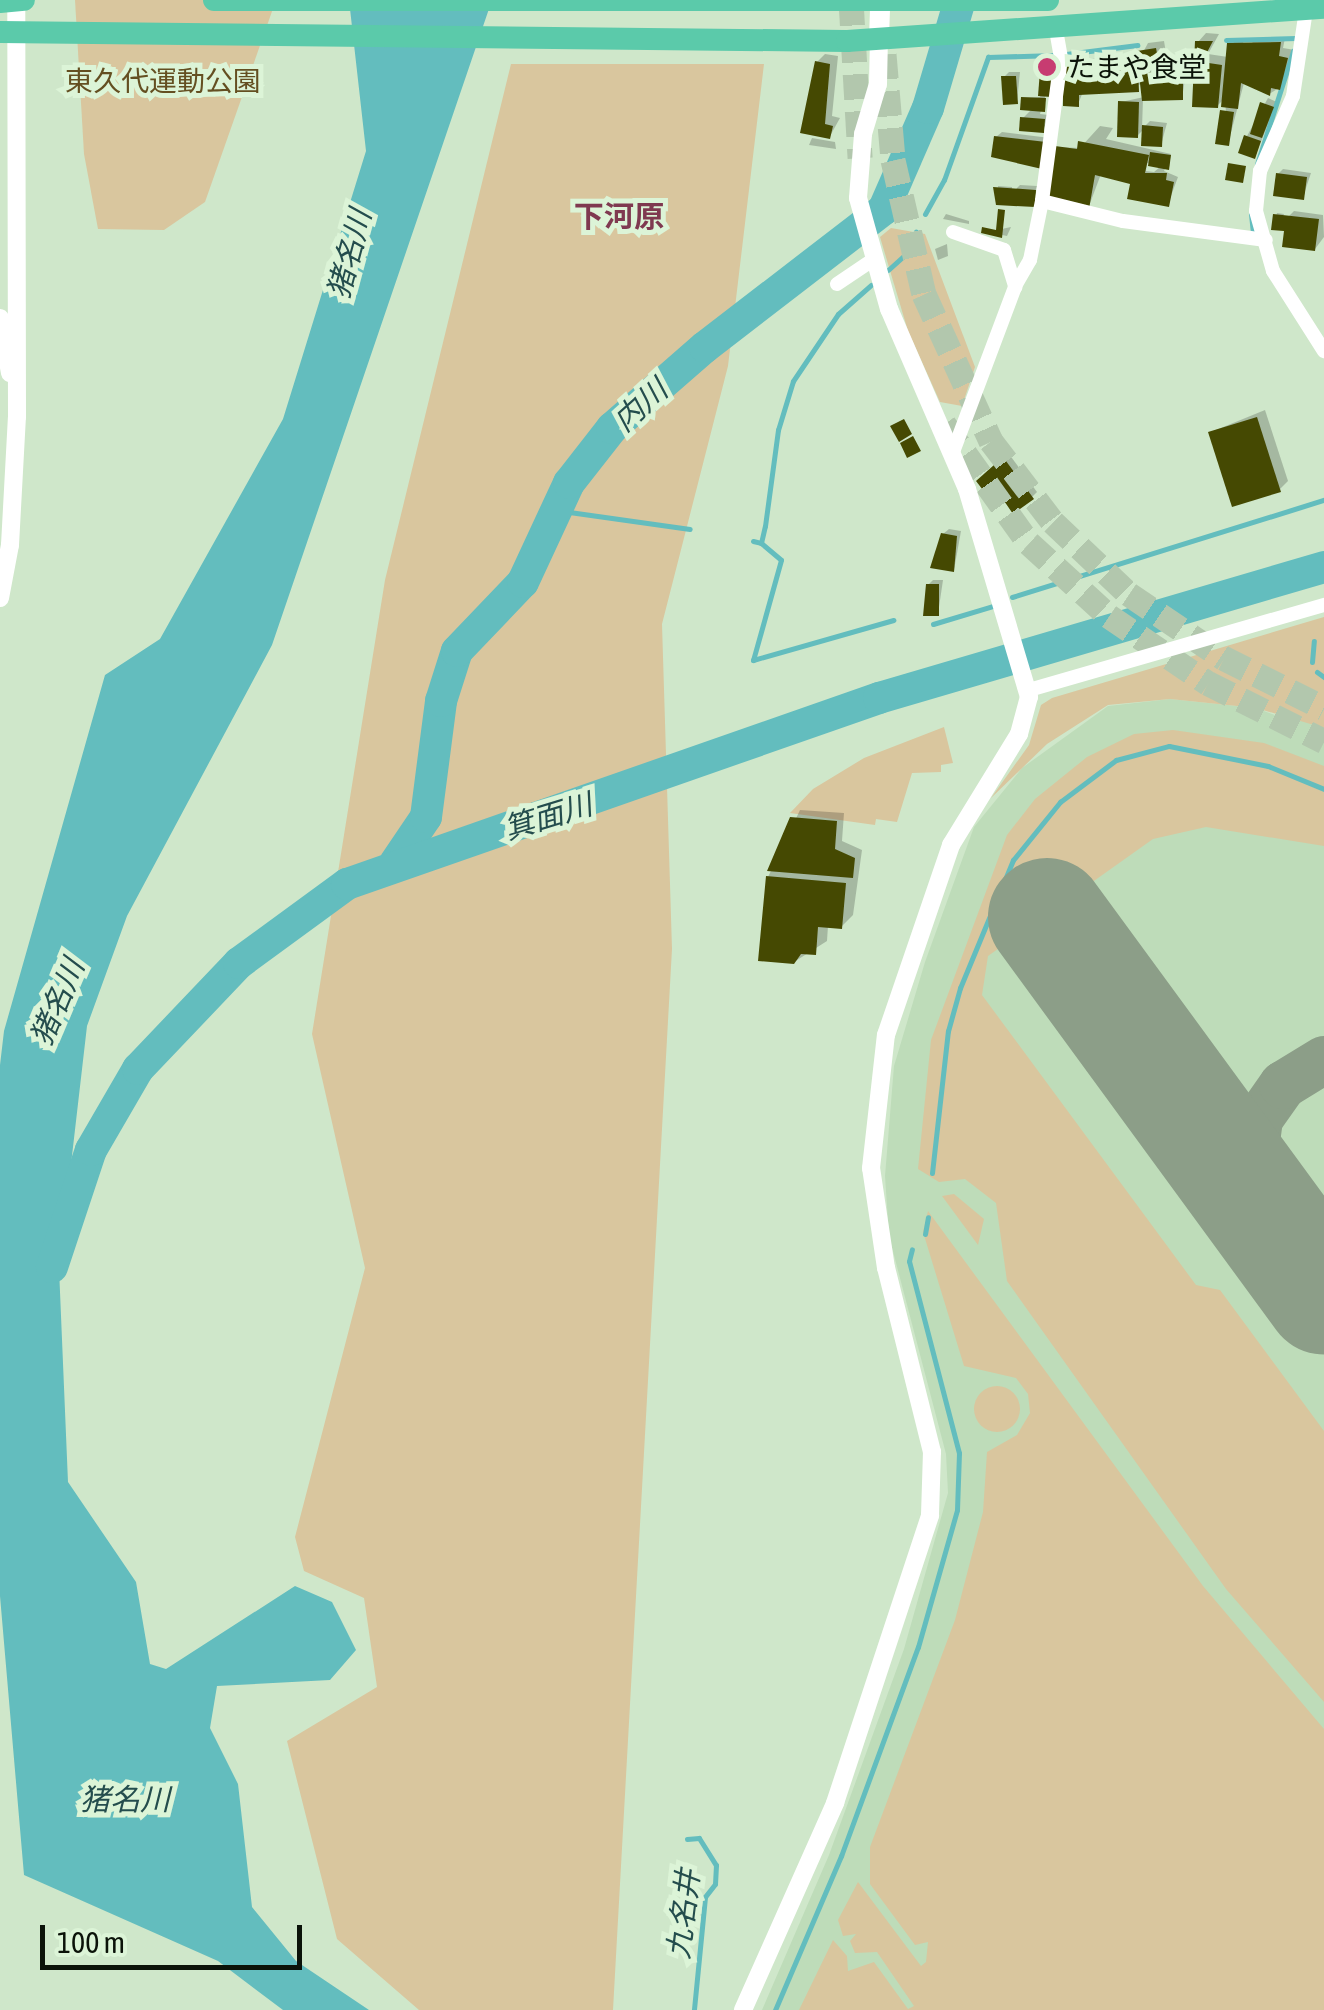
<!DOCTYPE html>
<html>
<head>
<meta charset="utf-8">
<style>
  body { margin:0 }
  #map { position:relative; width:1324px; height:2010px; overflow:hidden; background:#cfe7ca; font-family:"Asap Condensed","Noto Sans JP",sans-serif }
  div>[style] { position:absolute }
  .built>* { inset:0; background:#bedcb9 }
  .green>* { inset:0; background:#d9c69e }
  .round { border-radius:50% }
  .water>* { inset:0; background:#63bdbe }
  .shadow>* { inset:0; background:#0003 }
  .stream>* { height:5px; margin:-2.5px; padding:0 2.5px; transform-origin:2.5px; border-radius:2.5px; background:#63bdbe }
  .river>* { height:32px; margin:-16px; padding:0 16px; transform-origin:16px; border-radius:16px; background:#63bdbe }
  .taxiway>* { height:48px; margin:-24px; padding:0 24px; transform-origin:24px; border-radius:24px; background:#8c9e88 }
  .runway>* { height:118px; margin:-59px; padding:0 59px; transform-origin:59px; border-radius:59px; background:#8c9e88 }
  .building>* { inset:0; background:#454902 }
  .motorway-tunnel>* { height:25px; margin-top:-12.5px; transform-origin:0; background:repeating-linear-gradient(90deg,#b2c7ad 0 25px,transparent 0 37px) }
  .minor>* { height:14px; margin:-7px; padding:0 7px; transform-origin:7px; border-radius:7px; background:#fff }
  .tertiary>* { height:18px; margin:-9px; padding:0 9px; transform-origin:9px; border-radius:9px; background:#fff }
  .secondary>* { height:20px; margin:-10px; padding:0 10px; transform-origin:10px; border-radius:10px; background:#fff }
  .trunk>* { height:22px; margin:-11px; padding:0 11px; transform-origin:11px; border-radius:11px; background:#5bcaaa }
  .dots>* { width:28px; height:28px; translate:-50% -50%; box-sizing:border-box; border:5px solid #dcf4d7; border-radius:50% }
  span { translate:-50% -50%; white-space:nowrap; text-align:center; line-height:1.15; -webkit-text-stroke:10px #dcf4d7; paint-order:stroke }
  .poi-label { font-size:28px; color:#0b1309 }
  .left { translate:0 -50%; text-align:left }
  .park-label { font-size:28px; color:#644f21 }
  .neighbourhood-label { font-size:30px; color:#7f3950; font-weight:700 }
  .water-label { font-size:30px; color:#244d4d; font-style:italic }
  .scale { position:absolute; left:40px; top:1925px; width:262px; height:45px; box-sizing:border-box; border:5px solid #0b1309; border-top:0; padding-left:12px; font-size:30px; line-height:35px; white-space:nowrap; color:#0b1309; -webkit-text-stroke:8px #dcf4d7; paint-order:stroke }
</style>
</head>
<body>
<div id="map">
  <div class="built">
    <i style="clip-path:polygon(1170px 699px,1256px 708px,1283px 718px,1287px 712px,1324px 728px,1324px 2010px,762px 2010px,829px 1855px,904px 1649px,948px 1493px,946px 1454px,889px 1236px,885px 1176px,894px 1066px,925px 962px,974px 827px,1022px 768px,1108px 706px)"></i>
  </div>
  <div class="green">
    <i style="clip-path:polygon(75px 0,276px 0,205px 202px,164px 230px,98px 229px,84px 154px)"></i>
    <i style="clip-path:polygon(511px 64px,764px 64px,728px 366px,662px 624px,672px 949px,613px 2010px,419px 2010px,337px 1939px,287px 1741px,377px 1687px,364px 1598px,304px 1571px,295px 1537px,365px 1268px,312px 1034px,385px 580px)"></i>
    <i style="clip-path:polygon(891px 228px,925px 234px,975px 367px,962px 406px,940px 402px,908px 331px,880px 237px)"></i>
    <i style="clip-path:polygon(1324px 617px,1324px 728px,1256px 708px,1170px 699px,1108px 705px,1047px 744px,991px 798px,1029px 745px,1041px 705px,1052px 698px)"></i>
    <i style="clip-path:polygon(944px 727px,953px 763px,941px 765px,941px 772px,912px 773px,897px 822px,876px 819px,875px 825px,790px 813px,813px 789px,864px 758px)"></i>
    <i style="clip-path:polygon(1173px 730px,1264px 743px,1324px 766px,1324px 846px,1206px 827px,1153px 839px,988px 956px,982px 995px,1196px 1285px,1220px 1290px,1324px 1431px,1324px 1702px,1226px 1589px,1007px 1281px,996px 1203px,965px 1179px,939px 1182px,918px 1169px,931px 1040px,1007px 835px,1035px 799px,1087px 757px,1134px 734px)"></i>
    <i style="clip-path:polygon(954px 1194px,984px 1219px,978px 1245px,942px 1196px)"></i>
    <i style="clip-path:polygon(928px 1211px,1203px 1586px,1324px 1729px,1324px 2010px,799px 2010px,833px 1940px,847px 1956px,848px 1971px,874px 1962px,908px 2009px,914px 2006px,877px 1952px,855px 1953px,850px 1941px,856px 1934px,843px 1936px,838px 1920px,858px 1882px,921px 1966px,926px 1962px,928px 1942px,915px 1945px,870px 1884px,870px 1847px,955px 1620px,983px 1512px,987px 1452px,1017px 1435px,1030px 1413px,1028px 1394px,1016px 1378px,964px 1366px,923px 1232px)"></i>
    <i class="round" style="left:974px;top:1386px;width:46px;height:46px"></i>
  </div>
  <div class="water">
    <i style="clip-path:polygon(349px 0,492px 0,272px 645px,127px 916px,87px 1026px,59px 1268px,68px 1482px,136px 1582px,150px 1664px,166px 1669px,295px 1586px,332px 1602px,356px 1650px,330px 1680px,217px 1686px,210px 1728px,238px 1784px,252px 1907px,296px 1961px,369px 2010px,283px 2010px,218px 1961px,24px 1875px,0 1596px,0 1065px,4px 1031px,105px 675px,160px 639px,283px 419px,366px 151px)"></i>
  </div>
  <div class="shadow">
    <i style="clip-path:polygon(1206px 33px,1219px 34px,1208px 54px,1228px 57px,1235px 39px,1244px 39px,1241px 51px,1257px 39px,1285px 38px,1283px 48px,1295px 50px,1279px 88px,1269px 94px,1244px 83px,1228px 144px,1225px 98px,1218px 105px,1194px 104px,1198px 42px)"></i>
    <i style="clip-path:polygon(1164px 41px,1166px 53px,1157px 61px,1135px 65px,1187px 67px,1182px 98px,1143px 99px,1142px 129px,1150px 121px,1167px 123px,1161px 145px,1145px 128px,1137px 136px,1121px 102px,1144px 97px,1144px 84px,1083px 92px,1078px 104px,1065px 81px,1071px 58px,1140px 58px,1148px 43px)"></i>
    <i style="clip-path:polygon(1048px 53px,1058px 54px,1040px 114px,1049px 115px,1043px 131px,1023px 118px,1032px 109px,1024px 98px,1040px 97px)"></i>
    <i style="clip-path:polygon(825px 54px,838px 56px,832px 116px,840px 118px,830px 136px,803px 131px,817px 62px)"></i>
    <i style="clip-path:polygon(1009px 72px,1020px 72px,1017px 102px,1004px 77px)"></i>
    <i style="clip-path:polygon(1268px 98px,1277px 102px,1256px 154px,1247px 136px)"></i>
    <i style="clip-path:polygon(evenodd,1100px 126px,1113px 128px,1106px 139px,1171px 154px,1164px 171px,1178px 177px,1168px 204px,1133px 183px,1101px 174px,1089px 206px,1057px 147px,1080px 148px,1100px 126px,1147px 163px,1151px 164px,1161px 166px,1154px 172px,1146px 171px,1147px 163px)"></i>
    <i style="clip-path:polygon(1002px 132px,1050px 138px,1047px 161px,996px 137px)"></i>
    <i style="clip-path:polygon(812px 138px,835px 142px,836px 149px,809px 145px)"></i>
    <i style="clip-path:polygon(1283px 169px,1311px 173px,1303px 197px,1278px 174px)"></i>
    <i style="clip-path:polygon(1020px 185px,1037px 186px,1031px 206px,1015px 204px,1015px 198px,999px 203px,998px 186px,1012px 187px,1012px 193px)"></i>
    <i style="clip-path:polygon(1294px 211px,1323px 215px,1324px 237px,1315px 249px,1285px 245px,1287px 229px,1273px 227px,1277px 213px,1284px 214px,1279px 226px)"></i>
    <i style="clip-path:polygon(946px 214px,969px 221px,969px 224px,943px 219px)"></i>
    <i style="clip-path:polygon(1011px 227px,1007px 236px,987px 232px)"></i>
    <i style="clip-path:polygon(947px 244px,948px 256px,938px 260px,935px 249px)"></i>
    <i style="clip-path:polygon(1265px 410px,1288px 481px,1279px 490px,1211px 432px)"></i>
    <i style="clip-path:polygon(1009px 454px,1037px 492px,1032px 497px,986px 473px)"></i>
    <i style="clip-path:polygon(949px 529px,961px 531px,954px 570px,943px 534px)"></i>
    <i style="clip-path:polygon(933px 580px,943px 580px,938px 614px,928px 585px)"></i>
    <i style="clip-path:polygon(800px 810px,844px 813px,842px 841px,862px 850px,853px 915px,841px 927px,828px 926px,827px 941px,794px 962px,768px 877px)"></i>
  </div>
  <div class="stream">
    <i style="left:1226px;top:40px;width:70px;rotate:-1.6deg"></i>
    <i style="left:1066px;top:54px;width:72px;rotate:-7.2deg"></i>
    <i style="left:1257px;top:164px;width:119px;rotate:-72.3deg"></i>
    <i style="left:925px;top:214px;width:39px;rotate:-61deg"></i>
    <i style="left:944px;top:180px;width:131px;rotate:-70.3deg"></i>
    <i style="left:988px;top:57px;width:67px;rotate:-1.7deg"></i>
    <i style="left:1251px;top:214px;width:18px;rotate:84deg"></i>
    <i style="left:888px;top:270px;width:27px;rotate:-42deg"></i>
    <i style="left:908px;top:252px;width:22px;rotate:-69deg"></i>
    <i style="left:555px;top:510px;width:136px;rotate:8deg"></i>
    <i style="left:753px;top:541px;width:8px;rotate:14deg"></i>
    <i style="left:761px;top:543px;width:17px;rotate:-77deg"></i>
    <i style="left:765px;top:526px;width:97px;rotate:-82.3deg"></i>
    <i style="left:778px;top:430px;width:51px;rotate:-73deg"></i>
    <i style="left:793px;top:381px;width:81px;rotate:-56.1deg"></i>
    <i style="left:838px;top:314px;width:44px;rotate:-41.3deg"></i>
    <i style="left:761px;top:543px;width:26px;rotate:40deg"></i>
    <i style="left:781px;top:560px;width:104px;rotate:105.6deg"></i>
    <i style="left:753px;top:660px;width:146px;rotate:-15.9deg"></i>
    <i style="left:1012px;top:597px;width:327px;rotate:-17.3deg"></i>
    <i style="left:933px;top:624px;width:63px;rotate:-16.7deg"></i>
    <i style="left:1312px;top:662px;width:21px;rotate:-85deg"></i>
    <i style="left:1317px;top:672px;width:9px;rotate:36deg"></i>
    <i style="left:932px;top:1173px;width:143px;rotate:-83.6deg"></i>
    <i style="left:948px;top:1031px;width:45px;rotate:-74.4deg"></i>
    <i style="left:960px;top:988px;width:139px;rotate:-67.5deg"></i>
    <i style="left:1013px;top:860px;width:75px;rotate:-51deg"></i>
    <i style="left:1060px;top:802px;width:70px;rotate:-36.9deg"></i>
    <i style="left:1116px;top:760px;width:55px;rotate:-14.8deg"></i>
    <i style="left:1169px;top:746px;width:101px;rotate:11.4deg"></i>
    <i style="left:1268px;top:766px;width:61px;rotate:22.3deg"></i>
    <i style="left:925px;top:1234px;width:17px;rotate:-80deg"></i>
    <i style="left:687px;top:1839px;width:12px;rotate:-5deg"></i>
    <i style="left:699px;top:1838px;width:32px;rotate:58deg"></i>
    <i style="left:716px;top:1865px;width:19px;rotate:93deg"></i>
    <i style="left:715px;top:1884px;width:16px;rotate:128deg"></i>
    <i style="left:705px;top:1897px;width:114px;rotate:95.6deg"></i>
    <i style="left:775px;top:2010px;width:168px;rotate:-66.8deg"></i>
    <i style="left:841px;top:1856px;width:223px;rotate:-69.8deg"></i>
    <i style="left:918px;top:1647px;width:142px;rotate:-74.1deg"></i>
    <i style="left:957px;top:1510px;width:57px;rotate:-88deg"></i>
    <i style="left:959px;top:1453px;width:198px;rotate:-104.6deg"></i>
    <i style="left:909px;top:1261px;width:12px;rotate:-76deg"></i>
  </div>
  <div class="river">
    <i style="left:395px;top:863px;width:55px;rotate:-56deg"></i>
    <i style="left:426px;top:817px;width:117px;rotate:-82.6deg"></i>
    <i style="left:441px;top:701px;width:52px;rotate:-72.3deg"></i>
    <i style="left:457px;top:651px;width:95px;rotate:-46.3deg"></i>
    <i style="left:523px;top:582px;width:109px;rotate:-65.1deg"></i>
    <i style="left:569px;top:483px;width:70px;rotate:-52deg"></i>
    <i style="left:612px;top:428px;width:123px;rotate:-41.1deg"></i>
    <i style="left:705px;top:347px;width:226px;rotate:-37.6deg"></i>
    <i style="left:884px;top:209px;width:110px;rotate:-66.5deg"></i>
    <i style="left:928px;top:108px;width:113px;rotate:-73.5deg"></i>
    <i style="left:52px;top:1267px;width:123px;rotate:-71.6deg"></i>
    <i style="left:91px;top:1150px;width:94px;rotate:-59.9deg"></i>
    <i style="left:138px;top:1069px;width:146px;rotate:-46.4deg"></i>
    <i style="left:239px;top:963px;width:134px;rotate:-36.2deg"></i>
    <i style="left:347px;top:884px;width:564px;rotate:-19.27deg"></i>
    <i style="left:879px;top:698px;width:464px;rotate:-16.4deg"></i>
  </div>
  <div class="taxiway">
    <i style="left:1272px;top:1225px;width:58px;rotate:-110.3deg"></i>
    <i style="left:1252px;top:1171px;width:52px;rotate:-82.3deg"></i>
    <i style="left:1259px;top:1119px;width:42px;rotate:-54.8deg"></i>
    <i style="left:1283px;top:1085px;width:48px;rotate:-31.4deg"></i>
  </div>
  <div class="runway">
    <i style="left:1047px;top:917px;width:469px;rotate:53.8deg"></i>
  </div>
  <div class="building">
    <i style="clip-path:polygon(1195px 41px,1213px 41px,1202px 62px,1222px 65px,1218px 108px,1192px 107px)"></i>
    <i style="clip-path:polygon(1281px 42px,1279px 56px,1288px 58px,1280px 90px,1271px 88px,1270px 96px,1241px 83px,1238px 109px,1221px 107px,1227px 43px)"></i>
    <i style="clip-path:polygon(1156px 48px,1159px 64px,1149px 65px,1149px 72px,1183px 71px,1183px 100px,1142px 101px,1138px 66px,1139px 92px,1079px 95px,1079px 107px,1063px 106px,1063px 80px,1077px 80px,1064px 76px,1064px 62px,1138px 62px,1137px 51px)"></i>
    <i style="clip-path:polygon(1041px 58px,1054px 58px,1051px 97px,1038px 96px)"></i>
    <i style="clip-path:polygon(815px 61px,830px 64px,825px 124px,833px 126px,830px 139px,800px 133px)"></i>
    <i style="clip-path:polygon(1001px 76px,1016px 76px,1018px 104px,1003px 105px)"></i>
    <i style="clip-path:polygon(1021px 97px,1046px 98px,1045px 112px,1020px 110px)"></i>
    <i style="clip-path:polygon(1118px 101px,1139px 102px,1138px 138px,1117px 137px)"></i>
    <i style="clip-path:polygon(1260px 102px,1274px 107px,1262px 138px,1250px 134px)"></i>
    <i style="clip-path:polygon(1220px 110px,1234px 112px,1229px 146px,1215px 144px)"></i>
    <i style="clip-path:polygon(1020px 117px,1045px 119px,1044px 133px,1019px 131px)"></i>
    <i style="clip-path:polygon(1142px 125px,1163px 127px,1162px 147px,1141px 146px)"></i>
    <i style="clip-path:polygon(1244px 135px,1261px 141px,1255px 159px,1238px 153px)"></i>
    <i style="clip-path:polygon(994px 136px,1046px 142px,1042px 169px,991px 157px)"></i>
    <i style="clip-path:polygon(1078px 141px,1149px 155px,1145px 173px,1132px 173px,1167px 173px,1166px 180px,1174px 182px,1169px 207px,1127px 199px,1130px 184px,1095px 175px,1089px 209px,1047px 199px,1055px 146px,1077px 149px)"></i>
    <i style="clip-path:polygon(1150px 152px,1171px 155px,1169px 170px,1148px 166px)"></i>
    <i style="clip-path:polygon(1228px 163px,1246px 166px,1243px 183px,1225px 180px)"></i>
    <i style="clip-path:polygon(1276px 173px,1307px 177px,1304px 200px,1273px 196px)"></i>
    <i style="clip-path:polygon(993px 187px,1036px 190px,1035px 207px,996px 205px)"></i>
    <i style="clip-path:polygon(998px 209px,1005px 210px,1002px 238px,981px 233px,982px 227px,996px 230px)"></i>
    <i style="clip-path:polygon(1273px 214px,1319px 219px,1315px 251px,1282px 247px,1284px 231px,1271px 230px)"></i>
    <i style="clip-path:polygon(1257px 417px,1281px 492px,1232px 507px,1208px 432px)"></i>
    <i style="clip-path:polygon(904px 419px,912px 434px,899px 442px,890px 426px)"></i>
    <i style="clip-path:polygon(913px 436px,921px 451px,907px 458px,900px 443px)"></i>
    <i style="clip-path:polygon(1003px 457px,1034px 499px,1013px 514px,998px 492px,989px 498px,976px 481px)"></i>
    <i style="clip-path:polygon(941px 533px,957px 536px,954px 572px,930px 568px)"></i>
    <i style="clip-path:polygon(926px 584px,939px 584px,939px 616px,923px 616px)"></i>
    <i style="clip-path:polygon(790px 817px,837px 821px,835px 849px,855px 858px,853px 878px,767px 871px)"></i>
    <i style="clip-path:polygon(766px 876px,846px 883px,842px 929px,818px 927px,816px 955px,801px 954px,794px 964px,758px 961px)"></i>
  </div>
  <div class="motorway-tunnel">
    <i style="left:851px;top:0;width:158px;rotate:86.7deg"></i>
    <i style="left:884px;top:54px;width:106px;rotate:85.1deg"></i>
    <i style="left:893px;top:160px;width:138px;rotate:77deg"></i>
    <i style="left:924px;top:294px;width:162px;rotate:65.5deg"></i>
    <i style="left:991px;top:441px;width:102px;rotate:52.6deg"></i>
    <i style="left:1053px;top:522px;width:105px;rotate:43.5deg"></i>
    <i style="left:1129px;top:594px;width:115px;rotate:34deg"></i>
    <i style="left:1224px;top:658px;width:112px;rotate:26.6deg"></i>
    <i style="left:944px;top:424px;width:146px;rotate:54.5deg"></i>
    <i style="left:1029px;top:543px;width:108px;rotate:42.4deg"></i>
    <i style="left:1109px;top:616px;width:120px;rotate:34.1deg"></i>
    <i style="left:1208px;top:683px;width:130px;rotate:26.6deg"></i>
  </div>
  <div class="minor">
    <i style="left:1306px;top:10px;width:87px;rotate:98.6deg"></i>
    <i style="left:1293px;top:96px;width:82px;rotate:113.7deg"></i>
    <i style="left:1260px;top:171px;width:40px;rotate:95.7deg"></i>
    <i style="left:1256px;top:211px;width:62px;rotate:74.2deg"></i>
    <i style="left:1273px;top:271px;width:95px;rotate:57.5deg"></i>
    <i style="left:1042px;top:201px;width:83px;rotate:13.9deg"></i>
    <i style="left:1123px;top:221px;width:144px;rotate:7.6deg"></i>
    <i style="left:953px;top:232px;width:54px;rotate:19.4deg"></i>
    <i style="left:1004px;top:250px;width:39px;rotate:73deg"></i>
    <i style="left:1015px;top:287px;width:176px;rotate:110.6deg"></i>
    <i style="left:837px;top:284px;width:45px;rotate:-34deg"></i>
    <i style="left:1015px;top:286px;width:30px;rotate:-60deg"></i>
    <i style="left:1030px;top:260px;width:60px;rotate:-78.5deg"></i>
    <i style="left:1042px;top:201px;width:144px;rotate:-82.4deg"></i>
    <i style="left:1061px;top:58px;width:29px;rotate:-100deg"></i>
    <i style="left:1029px;top:690px;width:307px;rotate:-16.1deg"></i>
  </div>
  <div class="tertiary">
    <i style="left:0;top:318px;width:56px;rotate:79.7deg"></i>
    <i style="left:0;top:598px;width:54px;rotate:-79.3deg"></i>
    <i style="left:10px;top:545px;width:128px;rotate:-86.9deg"></i>
    <i style="left:17px;top:417px;width:417px;rotate:-90.1deg"></i>
    <i style="left:743px;top:2010px;width:227px;rotate:-66deg"></i>
    <i style="left:835px;top:1803px;width:303px;rotate:-71.7deg"></i>
    <i style="left:930px;top:1515px;width:63px;rotate:-88.2deg"></i>
    <i style="left:932px;top:1452px;width:190px;rotate:-104deg"></i>
    <i style="left:886px;top:1268px;width:101px;rotate:-98.5deg"></i>
    <i style="left:871px;top:1168px;width:134px;rotate:-83.6deg"></i>
    <i style="left:886px;top:1035px;width:201px;rotate:-71.1deg"></i>
    <i style="left:951px;top:845px;width:130px;rotate:-58.5deg"></i>
    <i style="left:1019px;top:734px;width:38px;rotate:-75deg"></i>
    <i style="left:1029px;top:697px;width:217px;rotate:-106.6deg"></i>
    <i style="left:967px;top:489px;width:196px;rotate:-113.4deg"></i>
    <i style="left:889px;top:309px;width:115px;rotate:-105.6deg"></i>
    <i style="left:858px;top:198px;width:64px;rotate:-85.5deg"></i>
    <i style="left:863px;top:134px;width:52px;rotate:-73.3deg"></i>
    <i style="left:878px;top:84px;width:46px;rotate:-88.8deg"></i>
  </div>
  <div class="secondary">
    <i style="left:879px;top:38px;width:38px;rotate:-88deg"></i>
  </div>
  <div class="trunk">
    <i style="left:214px;top:0;width:834px"></i>
    <i style="left:0;top:2px;width:24px;rotate:-5deg"></i>
    <i style="left:0;top:32px;width:847px;rotate:0.61deg"></i>
    <i style="left:847px;top:41px;width:478px;rotate:-4deg"></i>
  </div>
  <div class="dots">
    <i style="left:1047px;top:67px;background:#c73c71"></i>
  </div>
  <div class="poi-label">
    <span class="left" style="left:1067px;top:67px">たまや食堂</span>
  </div>
  <div class="park-label">
    <span style="left:163px;top:81px">東久代運動公園</span>
  </div>
  <div class="neighbourhood-label">
    <span style="left:619px;top:216px">下河原</span>
  </div>
  <div class="water-label">
    <span style="left:349px;top:254px;rotate:-75deg">猪名川</span>
    <span style="left:640px;top:405px;rotate:-42deg">内川</span>
    <span style="left:548px;top:816px;rotate:-17deg">箕面川</span>
    <span style="left:57px;top:1002px;rotate:-67deg">猪名川</span>
    <span style="left:125px;top:1799px">猪名川</span>
    <span style="left:683px;top:1914px;rotate:-83deg">九名井</span>
  </div>
  <div class="scale">100 m</div>
</div>
</body>
</html>
